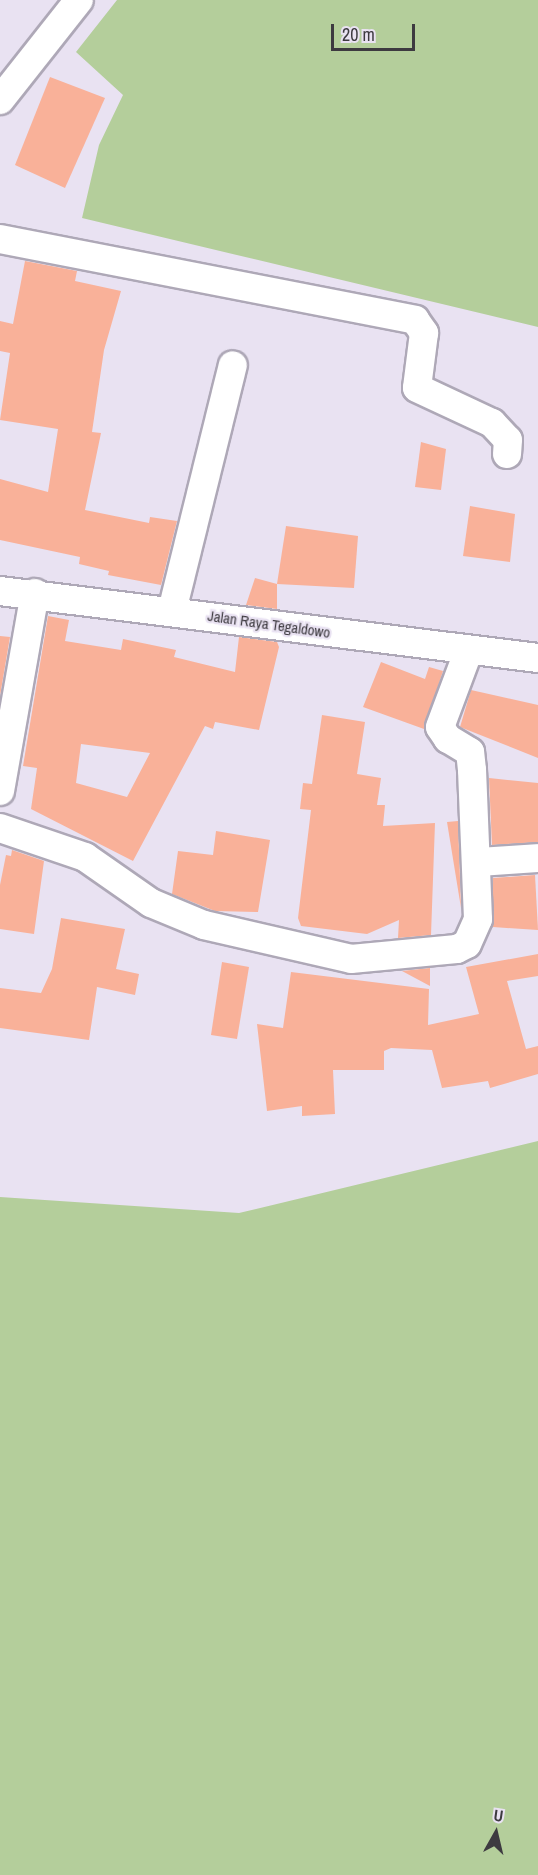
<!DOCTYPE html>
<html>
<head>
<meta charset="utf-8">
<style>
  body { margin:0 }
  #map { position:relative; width:538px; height:1875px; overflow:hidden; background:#e9e2f2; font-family:"Archivo Narrow",sans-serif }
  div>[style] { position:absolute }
  .green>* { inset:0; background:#b4ce9b }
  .building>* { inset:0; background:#f9b199 }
  .roads { filter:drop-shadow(2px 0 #aea8b7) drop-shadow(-2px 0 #aea8b7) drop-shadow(0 2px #aea8b7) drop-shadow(0 -2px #aea8b7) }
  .street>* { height:28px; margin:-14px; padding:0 14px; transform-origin:14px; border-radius:14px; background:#fff }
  span { translate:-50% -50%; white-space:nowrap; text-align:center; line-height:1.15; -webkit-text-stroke:4.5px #e9e2f2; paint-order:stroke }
  .street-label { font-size:15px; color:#3d3a40 }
  .north { position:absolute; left:466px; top:1803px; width:60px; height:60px; -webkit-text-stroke:4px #e9e2f2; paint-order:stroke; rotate:8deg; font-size:16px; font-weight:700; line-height:24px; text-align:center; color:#3d3a40 }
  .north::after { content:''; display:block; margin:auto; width:21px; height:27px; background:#3d3a40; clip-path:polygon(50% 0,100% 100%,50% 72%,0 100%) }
  .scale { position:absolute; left:331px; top:24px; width:84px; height:27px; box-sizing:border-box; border:3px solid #3d3a40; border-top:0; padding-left:8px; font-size:18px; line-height:21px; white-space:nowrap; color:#3d3a40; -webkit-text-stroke:4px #e9e2f2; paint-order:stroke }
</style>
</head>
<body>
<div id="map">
  <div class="green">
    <i style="clip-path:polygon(117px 0,538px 0,538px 327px,82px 218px,99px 145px,123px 95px,76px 52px)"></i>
    <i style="clip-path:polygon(538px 1141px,538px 1875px,0 1875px,0 1197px,239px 1213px)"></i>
  </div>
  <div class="building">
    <i style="clip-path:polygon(50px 77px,105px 98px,65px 188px,15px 165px)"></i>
    <i style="clip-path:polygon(25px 261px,77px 271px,75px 281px,121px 291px,104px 350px,92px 432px,101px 433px,85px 510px,149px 523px,150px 517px,177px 521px,161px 585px,108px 575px,109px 571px,79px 564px,80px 557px,0 540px,0 479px,48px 492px,58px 429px,0 420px,10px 353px,0 351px,0 321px,13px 324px)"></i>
    <i style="clip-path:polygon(421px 442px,446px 449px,441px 490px,415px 487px)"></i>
    <i style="clip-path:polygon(470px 506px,515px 514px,510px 562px,463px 556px)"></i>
    <i style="clip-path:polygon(286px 526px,358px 536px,354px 588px,277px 584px)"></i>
    <i style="clip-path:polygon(255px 578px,277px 584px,277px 609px,246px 605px)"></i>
    <i style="clip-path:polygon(evenodd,48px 616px,69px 620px,65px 641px,121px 650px,123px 639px,176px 650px,174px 657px,235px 672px,239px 637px,277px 642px,279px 647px,259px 730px,215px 722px,213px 729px,205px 726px,133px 861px,31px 809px,37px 768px,23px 766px,48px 616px,81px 744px,150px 753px,127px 797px,76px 783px,81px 744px)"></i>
    <i style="clip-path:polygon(0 636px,10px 637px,0 696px)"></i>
    <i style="clip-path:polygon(381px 662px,425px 679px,429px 667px,443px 671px,424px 729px,363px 707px)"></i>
    <i style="clip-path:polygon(471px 690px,538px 705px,538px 758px,460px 727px)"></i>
    <i style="clip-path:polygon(322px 715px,365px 722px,357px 774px,381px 778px,377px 805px,385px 805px,383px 826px,435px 823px,431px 935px,398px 938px,399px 920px,367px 934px,301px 926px,298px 918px,311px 810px,300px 809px,303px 783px,312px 784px)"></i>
    <i style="clip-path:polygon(489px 778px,538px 783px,538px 842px,492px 845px)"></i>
    <i style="clip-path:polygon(458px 821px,461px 908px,447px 822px)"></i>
    <i style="clip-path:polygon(216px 831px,270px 840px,258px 912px,215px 911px,172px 894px,178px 851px,213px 855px)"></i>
    <i style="clip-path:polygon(12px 850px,44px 861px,34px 934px,0 929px,0 885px,6px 855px,11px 856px)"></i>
    <i style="clip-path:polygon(535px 875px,538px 930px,493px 927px,493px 878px)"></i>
    <i style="clip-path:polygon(61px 918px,125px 929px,116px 969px,139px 974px,135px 995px,97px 987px,89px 1040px,0 1028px,0 988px,41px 993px,52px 969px)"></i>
    <i style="clip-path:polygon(538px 954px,538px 976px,507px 981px,526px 1049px,538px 1046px,538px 1074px,490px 1088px,488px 1081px,442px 1088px,432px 1050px,391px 1048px,384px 1051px,384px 1070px,333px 1070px,335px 1114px,302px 1116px,302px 1106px,267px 1111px,257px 1024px,283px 1028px,291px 972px,429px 989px,428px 1025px,479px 1014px,466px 967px)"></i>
    <i style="clip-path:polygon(222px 962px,249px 967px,237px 1039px,211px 1035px)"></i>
    <i style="clip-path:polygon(430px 968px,430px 986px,402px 971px)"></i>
  </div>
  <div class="roads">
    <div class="street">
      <i style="left:0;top:100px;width:127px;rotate:-51.7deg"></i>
      <i style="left:0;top:239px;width:423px;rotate:11deg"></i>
      <i style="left:415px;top:320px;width:16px;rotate:55deg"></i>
      <i style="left:424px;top:333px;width:55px;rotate:97.3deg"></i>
      <i style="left:417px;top:388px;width:83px;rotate:25deg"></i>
      <i style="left:492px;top:423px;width:23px;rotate:47deg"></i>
      <i style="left:508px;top:440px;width:14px;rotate:94deg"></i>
      <i style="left:0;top:591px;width:542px;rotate:7.1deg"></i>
      <i style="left:172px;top:611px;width:253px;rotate:-76.1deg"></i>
      <i style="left:0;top:791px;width:201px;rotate:-80deg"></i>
      <i style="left:0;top:828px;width:90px;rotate:18.8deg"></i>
      <i style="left:85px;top:857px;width:80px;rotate:34.9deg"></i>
      <i style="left:151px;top:903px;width:57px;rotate:22.5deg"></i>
      <i style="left:204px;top:925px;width:151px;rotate:13deg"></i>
      <i style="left:351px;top:959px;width:106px;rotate:-5.4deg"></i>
      <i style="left:457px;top:949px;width:11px;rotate:-27deg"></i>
      <i style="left:467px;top:944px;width:27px;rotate:-66deg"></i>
      <i style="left:478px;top:919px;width:149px;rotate:-92.3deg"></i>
      <i style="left:472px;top:770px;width:18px;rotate:-96deg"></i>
      <i style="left:470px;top:752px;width:26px;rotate:-149deg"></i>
      <i style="left:448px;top:739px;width:14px;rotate:-124deg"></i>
      <i style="left:440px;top:727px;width:80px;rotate:-69.5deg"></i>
      <i style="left:478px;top:862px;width:60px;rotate:-3.8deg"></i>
    </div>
  </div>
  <div class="street-label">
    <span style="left:269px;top:624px;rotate:8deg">Jalan Raya Tegaldowo</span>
  </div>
  <div class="north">U</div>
  <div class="scale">20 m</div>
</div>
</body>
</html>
